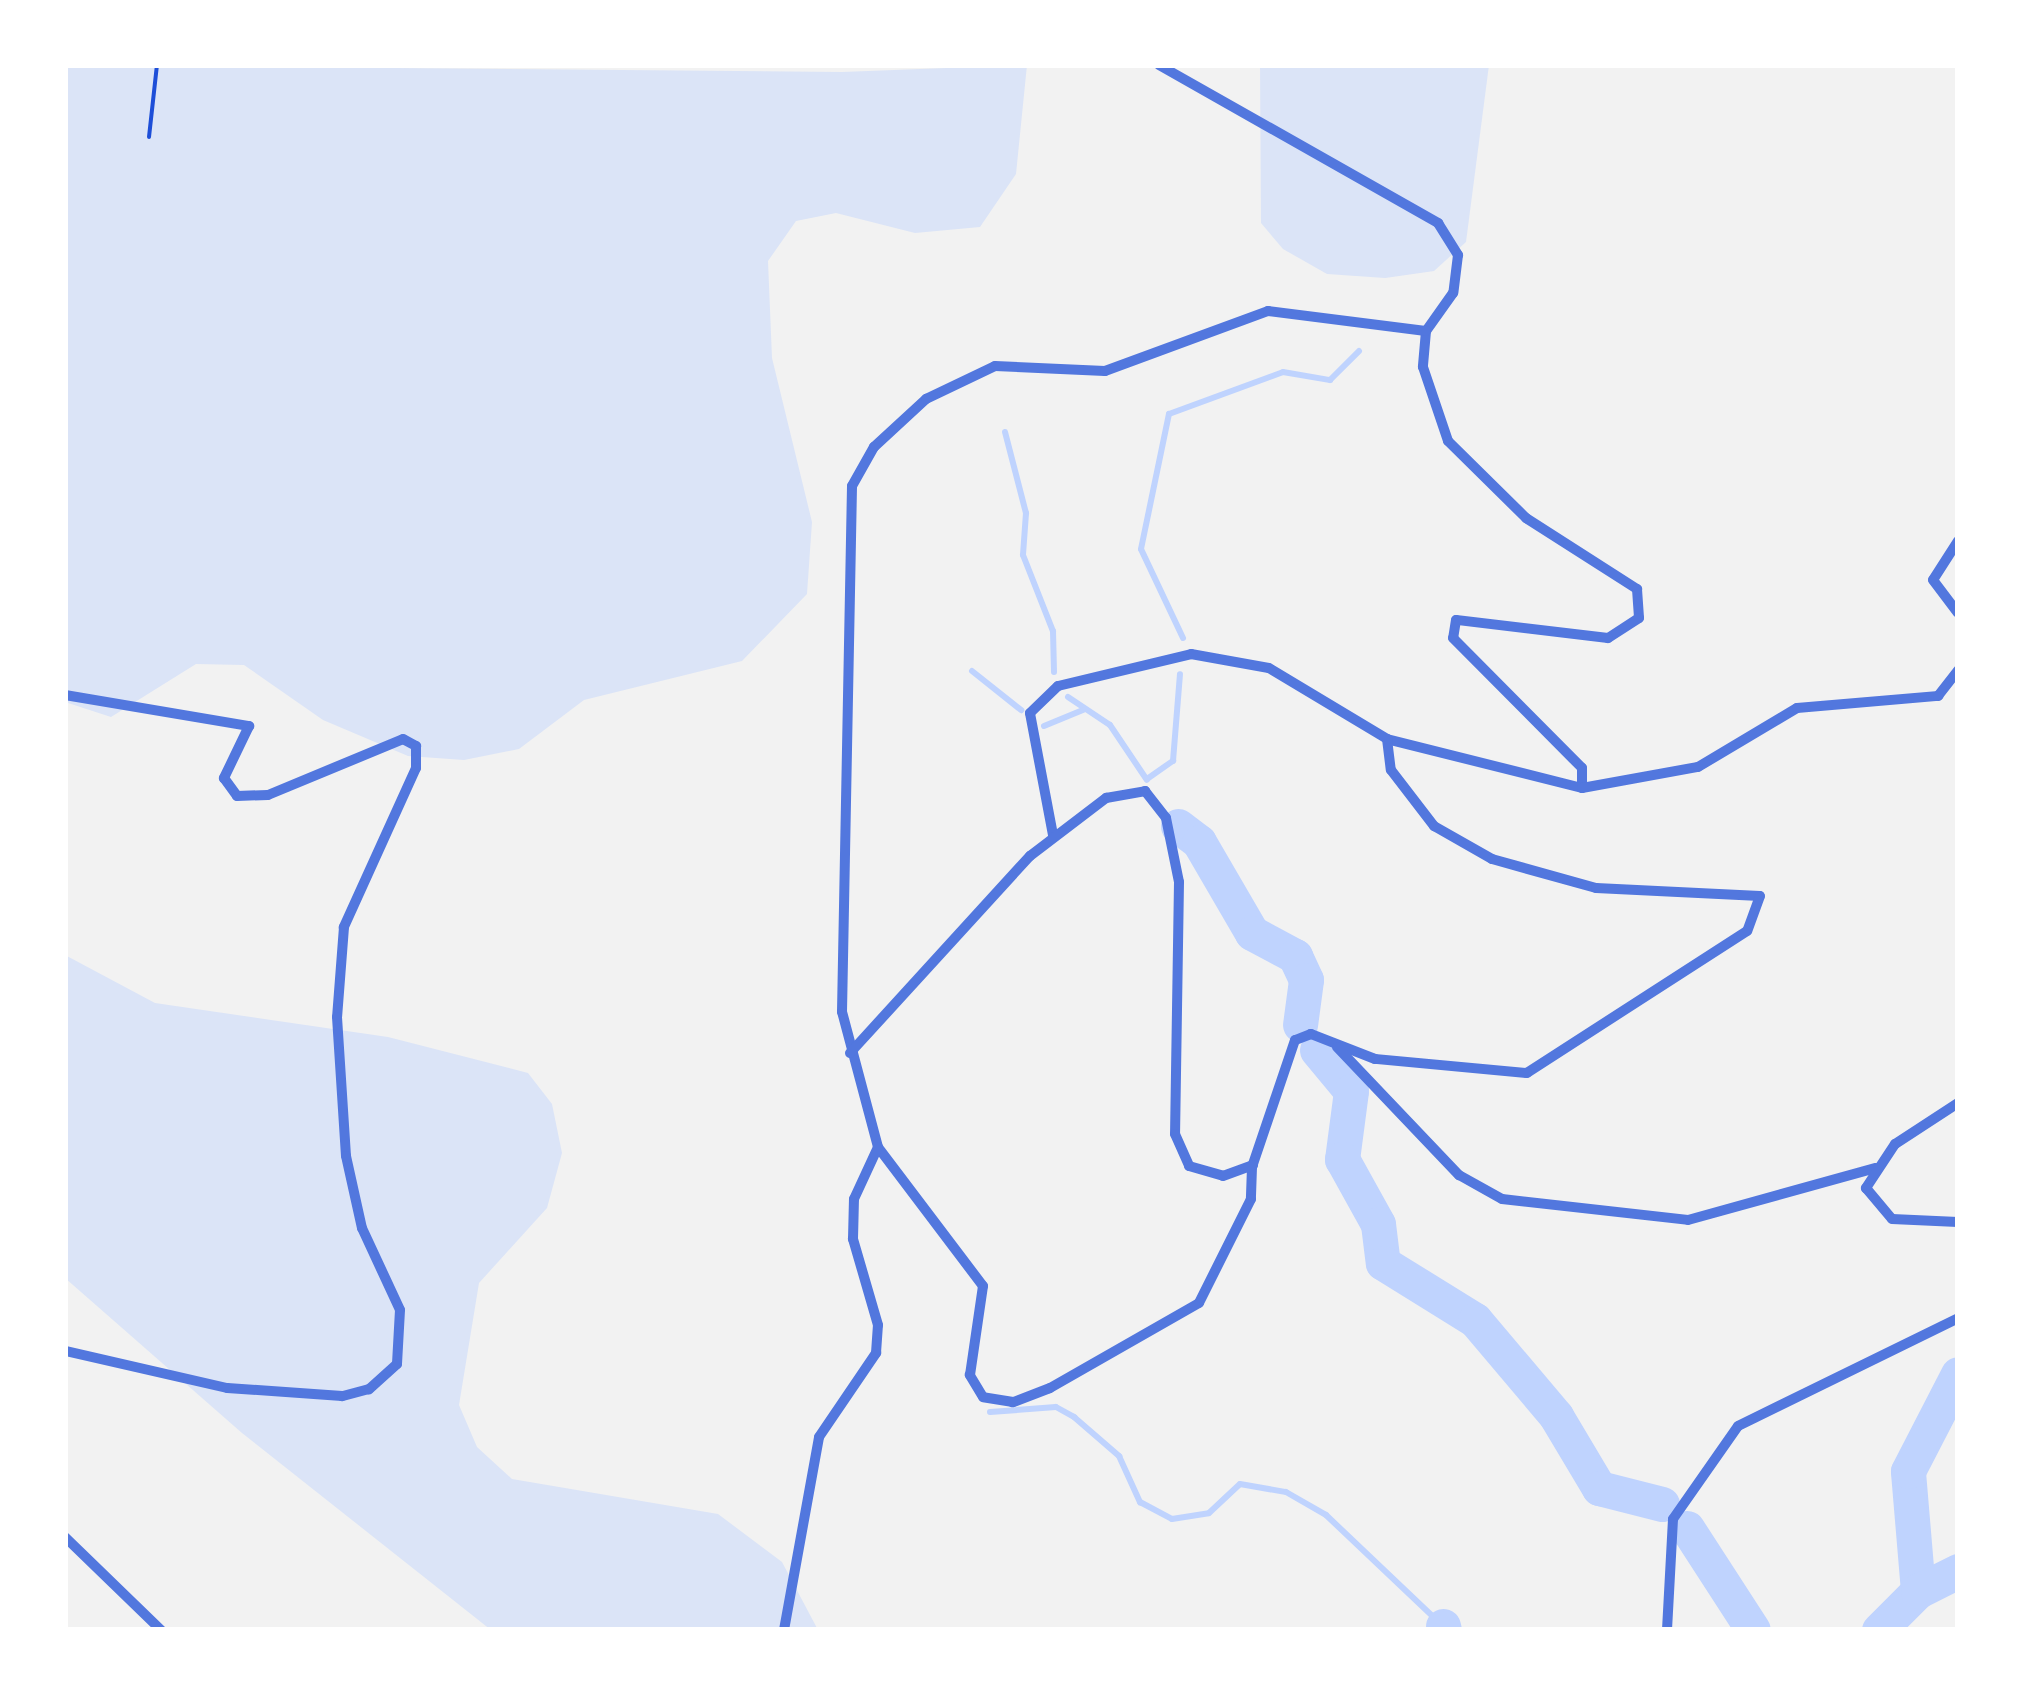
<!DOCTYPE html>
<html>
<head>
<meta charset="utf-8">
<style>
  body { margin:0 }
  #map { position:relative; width:2023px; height:1695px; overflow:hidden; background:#f2f2f2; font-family:"DM Sans",sans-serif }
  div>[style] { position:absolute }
  .green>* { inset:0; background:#dbe4f7 }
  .stream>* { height:6px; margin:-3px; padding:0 3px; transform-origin:3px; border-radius:3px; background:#bfd3fe }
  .river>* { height:35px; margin:-17.5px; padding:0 17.5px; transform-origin:17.5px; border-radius:17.5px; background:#bfd3fe }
  .path>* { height:4px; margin:-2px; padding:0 2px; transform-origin:2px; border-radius:2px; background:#1d4ed8 }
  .minor>* { height:10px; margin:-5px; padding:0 5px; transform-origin:5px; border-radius:5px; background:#5277de }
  span { translate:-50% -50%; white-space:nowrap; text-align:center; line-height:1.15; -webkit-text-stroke:10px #fff; paint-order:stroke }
  .frame { position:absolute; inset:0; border:68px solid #fff; pointer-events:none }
</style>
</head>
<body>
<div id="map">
  <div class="green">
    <i style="clip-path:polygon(65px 65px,842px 72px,1027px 65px,1016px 174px,980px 227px,915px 233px,836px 213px,796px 221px,768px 261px,772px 358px,812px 522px,807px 594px,742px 661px,584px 700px,519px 749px,464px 760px,408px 756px,323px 720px,244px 665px,196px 664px,111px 717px,65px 702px)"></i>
    <i style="clip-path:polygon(1260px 65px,1489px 65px,1466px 242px,1434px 271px,1385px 278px,1327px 274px,1283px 249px,1261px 223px)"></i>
    <i style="clip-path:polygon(65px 955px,155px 1003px,388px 1037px,528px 1073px,552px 1104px,562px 1153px,547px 1208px,479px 1283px,459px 1405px,477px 1447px,512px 1479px,718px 1514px,782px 1562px,818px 1630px,491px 1630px,242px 1433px,65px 1278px)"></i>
  </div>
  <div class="stream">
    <i style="left:1005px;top:432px;width:84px;rotate:75.5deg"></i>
    <i style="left:1026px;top:513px;width:42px;rotate:94.1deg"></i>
    <i style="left:1023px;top:555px;width:82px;rotate:68.5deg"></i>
    <i style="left:1053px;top:631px;width:41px;rotate:88.6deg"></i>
    <i style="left:1183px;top:638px;width:98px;rotate:-115.3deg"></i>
    <i style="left:1141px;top:549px;width:138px;rotate:-78.3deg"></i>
    <i style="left:1169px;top:414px;width:121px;rotate:-20.2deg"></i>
    <i style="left:1283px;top:372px;width:48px;rotate:9.7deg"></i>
    <i style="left:1330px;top:380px;width:41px;rotate:-45deg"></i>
    <i style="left:972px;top:671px;width:63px;rotate:38.5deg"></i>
    <i style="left:1068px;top:697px;width:50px;rotate:33.7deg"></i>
    <i style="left:1110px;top:725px;width:66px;rotate:56.1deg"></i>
    <i style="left:1044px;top:726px;width:42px;rotate:-22.3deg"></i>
    <i style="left:1147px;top:779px;width:32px;rotate:-35deg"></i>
    <i style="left:1173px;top:761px;width:87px;rotate:-85.4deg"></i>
    <i style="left:990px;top:1412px;width:66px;rotate:-4.3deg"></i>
    <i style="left:1056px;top:1407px;width:21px;rotate:29deg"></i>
    <i style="left:1074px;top:1417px;width:60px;rotate:40.9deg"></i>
    <i style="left:1119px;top:1456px;width:51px;rotate:65.5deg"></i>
    <i style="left:1140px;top:1502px;width:36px;rotate:28deg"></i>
    <i style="left:1172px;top:1519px;width:37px;rotate:-9deg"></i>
    <i style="left:1209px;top:1513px;width:42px;rotate:-43.1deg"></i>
    <i style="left:1240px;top:1484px;width:47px;rotate:9.9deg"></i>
    <i style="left:1286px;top:1492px;width:46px;rotate:29.9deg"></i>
    <i style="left:1326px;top:1515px;width:161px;rotate:43.5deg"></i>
  </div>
  <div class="river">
    <i style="left:1178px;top:826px;width:26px;rotate:37deg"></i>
    <i style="left:1199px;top:842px;width:105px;rotate:59.8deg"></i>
    <i style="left:1252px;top:933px;width:49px;rotate:28.1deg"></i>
    <i style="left:1295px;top:956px;width:26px;rotate:65deg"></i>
    <i style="left:1306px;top:980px;width:45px;rotate:97.6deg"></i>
    <i style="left:1317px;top:1050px;width:53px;rotate:50.3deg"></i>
    <i style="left:1351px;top:1091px;width:69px;rotate:97.5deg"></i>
    <i style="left:1342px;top:1159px;width:74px;rotate:61deg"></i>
    <i style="left:1378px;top:1224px;width:39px;rotate:83deg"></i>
    <i style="left:1383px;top:1263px;width:108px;rotate:31.8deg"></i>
    <i style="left:1475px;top:1320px;width:126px;rotate:49.8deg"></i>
    <i style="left:1556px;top:1416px;width:84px;rotate:59.2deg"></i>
    <i style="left:1599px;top:1488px;width:65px;rotate:14.3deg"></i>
    <i style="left:1687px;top:1528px;width:121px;rotate:57.1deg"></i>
    <i style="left:1918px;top:1591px;width:120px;rotate:-94.8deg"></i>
    <i style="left:1908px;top:1471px;width:109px;rotate:-62.7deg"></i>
    <i style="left:1443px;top:1626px;width:4px;rotate:76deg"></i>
    <i style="left:1879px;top:1630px;width:55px;rotate:-45deg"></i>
    <i style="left:1918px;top:1591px;width:45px;rotate:-26.6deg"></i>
  </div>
  <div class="path">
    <i style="left:149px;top:137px;width:72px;rotate:-83.7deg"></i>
  </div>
  <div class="minor">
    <i style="left:1159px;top:65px;width:321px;rotate:29.5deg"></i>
    <i style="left:1438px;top:223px;width:38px;rotate:58deg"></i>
    <i style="left:1458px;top:255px;width:38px;rotate:97deg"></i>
    <i style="left:1453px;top:293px;width:47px;rotate:125.4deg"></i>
    <i style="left:1426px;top:331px;width:36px;rotate:95deg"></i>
    <i style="left:1423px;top:367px;width:78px;rotate:71.3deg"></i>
    <i style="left:1448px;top:441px;width:110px;rotate:44.6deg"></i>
    <i style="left:1526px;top:518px;width:132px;rotate:32.6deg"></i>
    <i style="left:1637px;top:589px;width:29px;rotate:86deg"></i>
    <i style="left:1639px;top:618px;width:37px;rotate:147deg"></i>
    <i style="left:1608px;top:638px;width:153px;rotate:-173.2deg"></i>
    <i style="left:1456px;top:620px;width:18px;rotate:99deg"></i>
    <i style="left:1453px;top:638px;width:183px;rotate:45.2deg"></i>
    <i style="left:1582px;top:768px;width:20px;rotate:90deg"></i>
    <i style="left:1582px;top:788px;width:201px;rotate:-165.9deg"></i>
    <i style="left:1387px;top:739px;width:31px;rotate:83deg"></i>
    <i style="left:1391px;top:770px;width:71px;rotate:52.5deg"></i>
    <i style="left:1434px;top:826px;width:67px;rotate:29.6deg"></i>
    <i style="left:1492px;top:859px;width:108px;rotate:15.6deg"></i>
    <i style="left:1596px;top:888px;width:164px;rotate:2.8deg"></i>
    <i style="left:1760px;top:896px;width:37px;rotate:110deg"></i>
    <i style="left:1747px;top:931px;width:262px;rotate:147.2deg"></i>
    <i style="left:1527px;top:1073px;width:153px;rotate:-174.7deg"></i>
    <i style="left:1375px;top:1059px;width:69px;rotate:-158.7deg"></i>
    <i style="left:1311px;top:1034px;width:17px;rotate:159deg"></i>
    <i style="left:1295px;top:1040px;width:134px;rotate:108.7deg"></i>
    <i style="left:1252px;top:1167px;width:32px;rotate:92deg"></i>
    <i style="left:1251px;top:1199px;width:116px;rotate:116.6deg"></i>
    <i style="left:1199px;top:1303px;width:172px;rotate:150.3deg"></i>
    <i style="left:1050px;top:1388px;width:40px;rotate:159deg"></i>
    <i style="left:1013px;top:1402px;width:30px;rotate:-171deg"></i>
    <i style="left:983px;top:1397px;width:26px;rotate:-121deg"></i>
    <i style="left:970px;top:1375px;width:90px;rotate:-81.7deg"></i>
    <i style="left:983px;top:1286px;width:174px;rotate:-127.1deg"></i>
    <i style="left:878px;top:1147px;width:140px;rotate:-104.9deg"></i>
    <i style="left:842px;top:1012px;width:526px;rotate:-88.91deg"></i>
    <i style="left:852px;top:486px;width:45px;rotate:-60.6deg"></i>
    <i style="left:874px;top:447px;width:71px;rotate:-42.7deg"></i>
    <i style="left:926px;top:399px;width:76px;rotate:-25.6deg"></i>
    <i style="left:995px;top:366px;width:110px;rotate:2.6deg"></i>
    <i style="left:1105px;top:371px;width:174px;rotate:-20.2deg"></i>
    <i style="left:1268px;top:311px;width:159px;rotate:7.2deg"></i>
    <i style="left:1958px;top:541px;width:46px;rotate:122.7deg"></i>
    <i style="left:1933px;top:580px;width:41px;rotate:52.9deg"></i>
    <i style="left:65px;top:695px;width:187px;rotate:9.6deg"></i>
    <i style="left:249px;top:726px;width:58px;rotate:115.7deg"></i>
    <i style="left:224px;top:778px;width:22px;rotate:54deg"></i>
    <i style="left:237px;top:796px;width:31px;rotate:-2deg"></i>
    <i style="left:268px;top:795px;width:146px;rotate:-22.5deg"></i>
    <i style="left:403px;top:739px;width:15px;rotate:28deg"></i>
    <i style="left:416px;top:746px;width:22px;rotate:90deg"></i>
    <i style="left:416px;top:768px;width:175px;rotate:114.4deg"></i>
    <i style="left:344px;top:927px;width:90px;rotate:94.4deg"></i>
    <i style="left:337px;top:1017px;width:139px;rotate:86.3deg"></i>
    <i style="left:346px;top:1156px;width:74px;rotate:77.5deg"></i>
    <i style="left:362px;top:1228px;width:90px;rotate:65.1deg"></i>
    <i style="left:400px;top:1310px;width:54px;rotate:93.2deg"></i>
    <i style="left:397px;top:1364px;width:38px;rotate:138deg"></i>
    <i style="left:369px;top:1389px;width:28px;rotate:165deg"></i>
    <i style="left:342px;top:1396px;width:115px;rotate:-176deg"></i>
    <i style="left:227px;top:1388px;width:166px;rotate:-167.1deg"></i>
    <i style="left:1582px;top:788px;width:118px;rotate:-10.3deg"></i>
    <i style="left:1698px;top:767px;width:115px;rotate:-30.8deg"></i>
    <i style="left:1797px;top:708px;width:142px;rotate:-4.9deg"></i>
    <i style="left:1938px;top:696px;width:33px;rotate:-52deg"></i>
    <i style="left:1053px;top:835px;width:124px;rotate:-100.7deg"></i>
    <i style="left:1030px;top:713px;width:39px;rotate:-44deg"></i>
    <i style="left:1058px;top:686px;width:137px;rotate:-13.5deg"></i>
    <i style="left:1191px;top:654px;width:79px;rotate:10.2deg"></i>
    <i style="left:1269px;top:668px;width:138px;rotate:31deg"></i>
    <i style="left:1337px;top:1047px;width:177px;rotate:46.4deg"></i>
    <i style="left:1459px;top:1175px;width:49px;rotate:29.2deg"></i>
    <i style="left:1502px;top:1199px;width:187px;rotate:6.4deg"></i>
    <i style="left:1688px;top:1220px;width:195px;rotate:-15.5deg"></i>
    <i style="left:850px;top:1053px;width:267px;rotate:-47.6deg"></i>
    <i style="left:1030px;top:856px;width:96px;rotate:-37.3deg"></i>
    <i style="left:1106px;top:798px;width:40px;rotate:-10deg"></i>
    <i style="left:1145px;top:791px;width:34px;rotate:52deg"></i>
    <i style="left:1166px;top:818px;width:65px;rotate:78.5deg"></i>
    <i style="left:1179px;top:882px;width:252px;rotate:90.9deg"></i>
    <i style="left:1175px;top:1134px;width:35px;rotate:66deg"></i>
    <i style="left:1189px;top:1166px;width:35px;rotate:16deg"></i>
    <i style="left:1223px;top:1176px;width:32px;rotate:-20deg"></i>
    <i style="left:1958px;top:1103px;width:75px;rotate:146.9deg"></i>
    <i style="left:1895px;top:1144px;width:53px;rotate:123.4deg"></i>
    <i style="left:1866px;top:1188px;width:40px;rotate:50deg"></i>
    <i style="left:1892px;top:1219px;width:66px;rotate:2.6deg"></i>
    <i style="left:65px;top:1537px;width:134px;rotate:44.1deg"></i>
    <i style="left:784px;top:1630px;width:196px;rotate:-79.7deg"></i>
    <i style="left:819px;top:1437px;width:102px;rotate:-55.8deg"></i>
    <i style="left:876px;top:1353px;width:28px;rotate:-86deg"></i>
    <i style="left:878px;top:1325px;width:90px;rotate:-106.2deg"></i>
    <i style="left:853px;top:1239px;width:40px;rotate:-88.6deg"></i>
    <i style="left:854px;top:1199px;width:57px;rotate:-65.2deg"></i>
    <i style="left:1667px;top:1630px;width:111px;rotate:-86.9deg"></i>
    <i style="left:1673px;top:1519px;width:113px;rotate:-55deg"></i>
    <i style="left:1738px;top:1426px;width:245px;rotate:-26.1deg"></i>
  </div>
  <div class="frame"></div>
</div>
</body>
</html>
